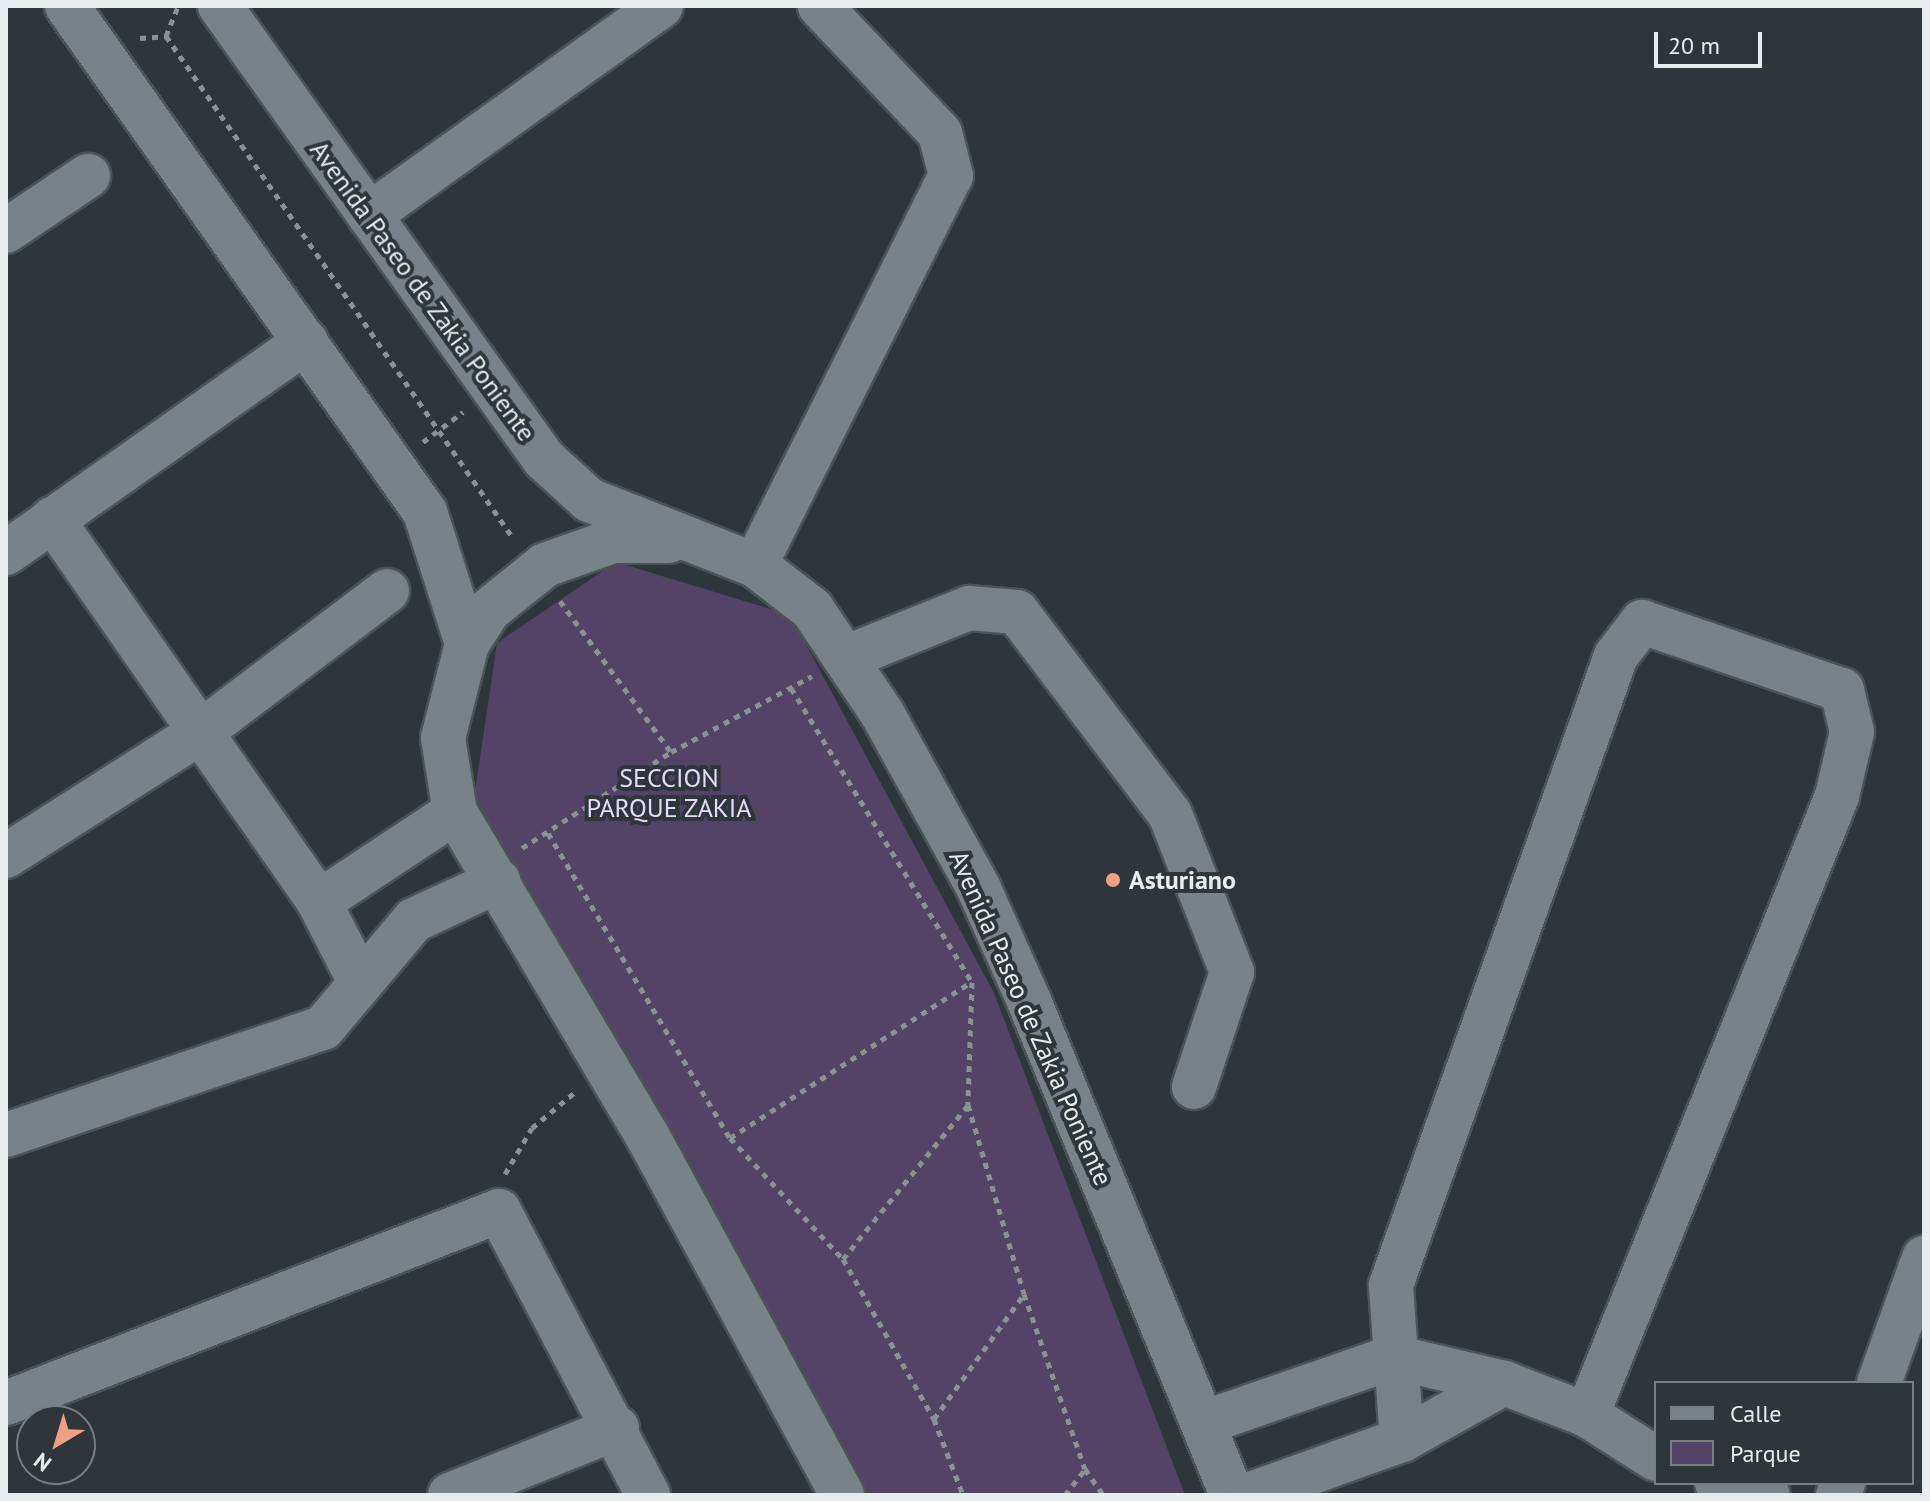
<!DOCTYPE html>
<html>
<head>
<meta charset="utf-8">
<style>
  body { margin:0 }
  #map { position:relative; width:1930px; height:1501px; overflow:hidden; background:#2e363b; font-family:"PT Sans",sans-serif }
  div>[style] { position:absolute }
  .green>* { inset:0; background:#534366 }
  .path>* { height:5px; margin-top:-2.5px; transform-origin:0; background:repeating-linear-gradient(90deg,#8b9296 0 6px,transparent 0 12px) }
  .roads { filter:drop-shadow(2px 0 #4c5357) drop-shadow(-2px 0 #4c5357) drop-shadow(0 2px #4c5357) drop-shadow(0 -2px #4c5357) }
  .minor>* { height:44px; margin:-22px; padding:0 22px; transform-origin:22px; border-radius:22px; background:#798289 }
  .dots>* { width:22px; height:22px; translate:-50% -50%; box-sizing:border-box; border:4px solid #2e363b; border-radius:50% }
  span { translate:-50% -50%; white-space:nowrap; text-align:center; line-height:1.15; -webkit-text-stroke:8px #2e363b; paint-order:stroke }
  .street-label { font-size:26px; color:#e7ecef }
  .park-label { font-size:26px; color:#e7d9f9 }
  .poi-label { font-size:26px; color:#e7ecef; font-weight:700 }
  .left { translate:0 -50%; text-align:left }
  .frame { position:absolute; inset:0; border:8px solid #e7ecef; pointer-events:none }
  .legend { position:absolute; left:1654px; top:1381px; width:260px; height:104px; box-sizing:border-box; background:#2e363b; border:2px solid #787f83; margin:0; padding:10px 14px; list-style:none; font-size:24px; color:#e7ecef }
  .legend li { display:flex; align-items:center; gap:16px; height:40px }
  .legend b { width:40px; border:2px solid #787f83 }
  .north { position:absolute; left:16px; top:1405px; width:80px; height:80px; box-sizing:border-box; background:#2e363b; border:2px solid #787f83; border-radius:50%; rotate:218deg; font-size:22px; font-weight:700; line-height:32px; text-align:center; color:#e7ecef }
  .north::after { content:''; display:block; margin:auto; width:28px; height:36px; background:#f39f83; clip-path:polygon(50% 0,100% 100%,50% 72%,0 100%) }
  .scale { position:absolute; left:1654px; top:32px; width:108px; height:36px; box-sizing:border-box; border:4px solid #e7ecef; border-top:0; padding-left:10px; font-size:24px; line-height:28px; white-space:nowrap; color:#e7ecef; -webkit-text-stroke:6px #2e363b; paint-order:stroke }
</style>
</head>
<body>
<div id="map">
  <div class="green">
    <i style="clip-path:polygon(616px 562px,790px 615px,994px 993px,1185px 1495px,864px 1495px,472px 812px,497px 643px)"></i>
  </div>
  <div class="path">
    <i style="left:166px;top:36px;width:32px;rotate:-68deg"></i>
    <i style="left:140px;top:38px;width:26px;rotate:-4deg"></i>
    <i style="left:166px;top:36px;width:610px;rotate:55.35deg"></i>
    <i style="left:423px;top:442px;width:50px;rotate:-36.9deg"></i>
    <i style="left:560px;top:601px;width:187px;rotate:53.7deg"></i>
    <i style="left:791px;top:688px;width:345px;rotate:58.4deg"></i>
    <i style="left:972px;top:982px;width:123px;rotate:91.9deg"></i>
    <i style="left:968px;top:1105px;width:197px;rotate:73.5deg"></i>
    <i style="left:1024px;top:1294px;width:185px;rotate:70.8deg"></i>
    <i style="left:1085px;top:1469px;width:32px;rotate:55deg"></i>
    <i style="left:548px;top:833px;width:355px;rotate:59.2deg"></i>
    <i style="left:730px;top:1138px;width:166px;rotate:47deg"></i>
    <i style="left:843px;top:1259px;width:184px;rotate:60.4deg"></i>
    <i style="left:934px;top:1419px;width:81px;rotate:69.1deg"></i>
    <i style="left:522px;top:848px;width:177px;rotate:-32.8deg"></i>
    <i style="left:671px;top:752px;width:160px;rotate:-28.3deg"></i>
    <i style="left:730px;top:1138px;width:287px;rotate:-32.9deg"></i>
    <i style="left:505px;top:1174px;width:53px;rotate:-59.6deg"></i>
    <i style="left:532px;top:1128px;width:56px;rotate:-39.9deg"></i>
    <i style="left:843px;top:1259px;width:198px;rotate:-50.9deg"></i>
    <i style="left:934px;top:1419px;width:154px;rotate:-54.2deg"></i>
    <i style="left:1065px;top:1495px;width:33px;rotate:-52deg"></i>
  </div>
  <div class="roads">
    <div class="minor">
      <i style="left:67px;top:6px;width:620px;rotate:54.72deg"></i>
      <i style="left:425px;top:512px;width:139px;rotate:72.3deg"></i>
      <i style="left:220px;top:6px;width:557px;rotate:54.43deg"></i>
      <i style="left:544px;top:459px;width:61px;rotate:42.3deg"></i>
      <i style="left:589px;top:500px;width:178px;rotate:21.4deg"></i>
      <i style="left:755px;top:565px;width:72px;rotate:37.7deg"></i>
      <i style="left:812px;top:609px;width:125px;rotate:56.1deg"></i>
      <i style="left:882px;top:713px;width:201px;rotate:61.1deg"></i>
      <i style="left:979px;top:889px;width:123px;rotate:65.9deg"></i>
      <i style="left:1029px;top:1001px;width:534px;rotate:67.66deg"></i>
      <i style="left:369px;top:215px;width:359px;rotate:-35.6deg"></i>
      <i style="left:6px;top:231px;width:99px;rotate:-33.9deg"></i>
      <i style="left:52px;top:519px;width:467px;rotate:55.1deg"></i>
      <i style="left:319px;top:902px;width:85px;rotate:62.8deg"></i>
      <i style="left:669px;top:541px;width:56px;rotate:180deg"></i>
      <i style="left:613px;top:541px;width:72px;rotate:160.6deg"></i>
      <i style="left:545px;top:565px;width:72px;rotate:141.2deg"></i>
      <i style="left:489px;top:610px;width:40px;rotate:122.9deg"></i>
      <i style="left:467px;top:644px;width:97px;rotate:104.3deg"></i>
      <i style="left:443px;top:738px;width:75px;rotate:80.8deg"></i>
      <i style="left:455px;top:812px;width:378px;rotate:59.3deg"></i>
      <i style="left:648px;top:1137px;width:407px;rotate:61.5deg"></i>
      <i style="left:6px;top:553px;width:367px;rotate:-35.2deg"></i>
      <i style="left:755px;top:565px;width:436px;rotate:-63.3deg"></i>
      <i style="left:951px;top:176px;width:44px;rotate:-104.3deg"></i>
      <i style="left:940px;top:133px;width:175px;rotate:-133.4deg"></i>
      <i style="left:845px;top:658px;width:134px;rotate:-22deg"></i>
      <i style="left:969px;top:608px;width:48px;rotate:4.8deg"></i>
      <i style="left:1017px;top:612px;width:253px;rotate:52.9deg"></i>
      <i style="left:1170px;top:814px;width:170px;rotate:68.6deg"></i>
      <i style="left:1232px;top:972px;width:121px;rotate:108.3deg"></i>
      <i style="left:6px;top:856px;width:232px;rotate:-32.5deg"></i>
      <i style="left:202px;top:731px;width:232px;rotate:-37.1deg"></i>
      <i style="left:319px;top:902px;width:163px;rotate:-33.5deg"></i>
      <i style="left:6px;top:1135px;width:335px;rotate:-18.7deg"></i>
      <i style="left:323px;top:1028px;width:141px;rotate:-49.9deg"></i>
      <i style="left:414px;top:920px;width:93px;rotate:-24.9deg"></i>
      <i style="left:1879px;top:1383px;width:133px;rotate:-70.2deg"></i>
      <i style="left:6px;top:1403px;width:529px;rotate:-21.28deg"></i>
      <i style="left:499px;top:1211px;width:321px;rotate:62.3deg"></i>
      <i style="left:1203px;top:1423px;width:202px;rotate:-19.1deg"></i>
      <i style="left:1394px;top:1357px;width:113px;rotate:13.3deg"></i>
      <i style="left:1504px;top:1383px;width:89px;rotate:21.1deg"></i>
      <i style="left:1587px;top:1415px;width:82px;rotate:32.5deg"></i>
      <i style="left:1402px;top:1440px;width:155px;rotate:-94.1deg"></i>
      <i style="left:1391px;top:1285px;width:668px;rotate:-70.32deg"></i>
      <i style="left:1616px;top:656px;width:43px;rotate:-52.6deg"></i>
      <i style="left:1642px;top:622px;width:211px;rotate:18.8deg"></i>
      <i style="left:1842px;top:690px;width:43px;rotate:76.6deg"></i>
      <i style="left:1852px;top:732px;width:66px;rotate:103.2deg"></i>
      <i style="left:1837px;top:796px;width:668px;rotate:111.99deg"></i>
      <i style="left:1717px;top:1483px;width:52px;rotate:13.2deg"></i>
      <i style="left:450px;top:1495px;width:180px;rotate:-21.9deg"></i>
      <i style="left:1248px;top:1495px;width:164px;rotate:-19.7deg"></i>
      <i style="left:1402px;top:1440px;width:117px;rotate:-29.2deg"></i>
      <i style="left:1838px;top:1495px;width:13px;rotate:-67deg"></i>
    </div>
  </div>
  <div class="dots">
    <i style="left:1113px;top:880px;background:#f39f83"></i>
  </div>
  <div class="street-label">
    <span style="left:423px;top:291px;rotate:54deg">Avenida Paseo de Zakia Poniente</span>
    <span style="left:1031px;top:1018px;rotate:66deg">Avenida Paseo de Zakia Poniente</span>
  </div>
  <div class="park-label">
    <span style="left:669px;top:793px">SECCION<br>PARQUE ZAKIA</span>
  </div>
  <div class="poi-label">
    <span class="left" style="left:1129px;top:880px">Asturiano</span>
  </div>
  <div class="frame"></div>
  <ul class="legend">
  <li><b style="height:10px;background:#798289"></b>Calle</li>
  <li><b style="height:22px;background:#534366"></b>Parque</li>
  </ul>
  <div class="north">N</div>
  <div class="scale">20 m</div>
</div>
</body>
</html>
